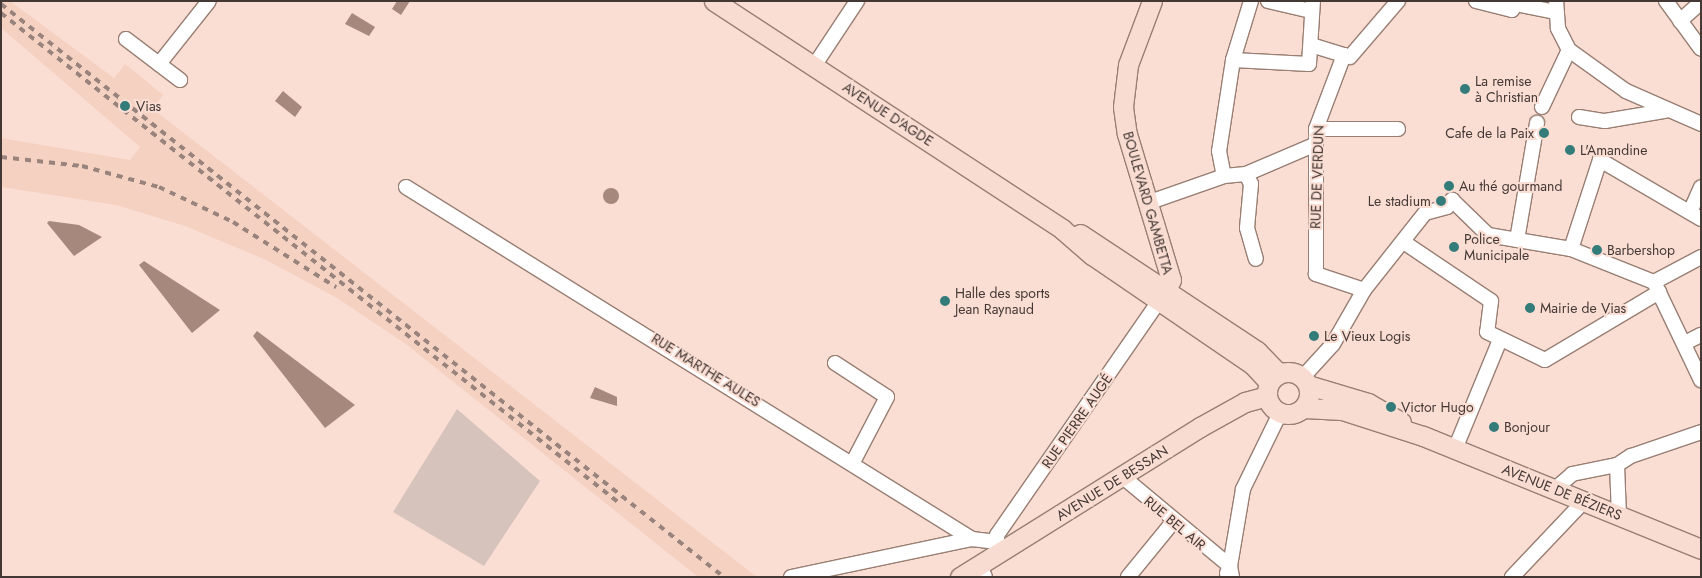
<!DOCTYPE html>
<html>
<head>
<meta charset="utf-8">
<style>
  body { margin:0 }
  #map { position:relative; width:1702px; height:578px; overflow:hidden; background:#fbded3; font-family:Jost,sans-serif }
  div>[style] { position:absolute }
  .built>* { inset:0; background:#f5d1c2 }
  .green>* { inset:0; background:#d6c3bb }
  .water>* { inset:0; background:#a6887c }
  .round { border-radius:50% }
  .roads { filter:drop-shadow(1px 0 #987e73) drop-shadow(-1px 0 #987e73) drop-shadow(0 1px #987e73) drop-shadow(0 -1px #987e73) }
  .street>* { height:14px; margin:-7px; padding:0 7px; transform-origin:7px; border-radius:7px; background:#fff }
  .secondary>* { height:19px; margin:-9.5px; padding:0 9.5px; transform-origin:9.5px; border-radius:9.5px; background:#f8dcd1 }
  .secondary>.ring { margin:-9.5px; padding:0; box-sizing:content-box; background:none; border:19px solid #f8dcd1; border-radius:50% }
  .rail>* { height:4px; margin-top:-2px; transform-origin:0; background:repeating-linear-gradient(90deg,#98847d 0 6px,transparent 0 12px) }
  .dots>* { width:14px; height:14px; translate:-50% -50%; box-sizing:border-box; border:2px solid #fbded3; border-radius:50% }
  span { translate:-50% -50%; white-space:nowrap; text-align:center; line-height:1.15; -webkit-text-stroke:4px #fbded3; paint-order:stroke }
  .poi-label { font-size:14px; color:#443834 }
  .left { translate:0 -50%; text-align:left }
  .right { translate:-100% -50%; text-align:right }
  .street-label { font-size:14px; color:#443834 }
  .frame { position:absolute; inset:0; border:2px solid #443834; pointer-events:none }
</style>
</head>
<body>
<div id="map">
  <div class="built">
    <i style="clip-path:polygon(1px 1px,10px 1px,114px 78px,125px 64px,133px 70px,163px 95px,153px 109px,757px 577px,698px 577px,407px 345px,337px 298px,264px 259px,185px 226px,116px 205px,1px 187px,1px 138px,130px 160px,140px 147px,1px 28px)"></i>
  </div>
  <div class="green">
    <i style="clip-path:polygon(457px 409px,540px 481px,484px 566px,393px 512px)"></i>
  </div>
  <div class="water">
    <i style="clip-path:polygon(397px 1px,410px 1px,401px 15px,392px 9px)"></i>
    <i style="clip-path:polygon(352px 13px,375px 27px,369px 36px,345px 24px)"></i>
    <i style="clip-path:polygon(283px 91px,302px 107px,295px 117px,275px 101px)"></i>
    <i class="round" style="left:603px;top:188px;width:16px;height:16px"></i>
    <i style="clip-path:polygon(49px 221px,79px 225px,102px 237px,74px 256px,47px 223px)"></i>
    <i style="clip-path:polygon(144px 261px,153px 267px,220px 310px,192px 333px,139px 265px)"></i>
    <i style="clip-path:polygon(257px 331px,355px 405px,325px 428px,253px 336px)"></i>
    <i style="clip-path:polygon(595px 387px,617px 397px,617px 406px,590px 398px)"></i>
  </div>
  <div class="roads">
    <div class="street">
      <i style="left:1251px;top:1px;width:62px;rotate:107deg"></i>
      <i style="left:1233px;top:60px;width:92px;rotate:98.7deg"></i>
      <i style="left:1219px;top:151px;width:25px;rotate:79deg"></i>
      <i style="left:1224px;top:176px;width:22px;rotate:-5deg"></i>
      <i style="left:1246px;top:174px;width:76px;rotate:-23.2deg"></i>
      <i style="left:1268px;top:1px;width:44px;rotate:13.1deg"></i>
      <i style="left:1476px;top:1px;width:37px;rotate:14deg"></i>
      <i style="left:1512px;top:10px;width:7px;rotate:-63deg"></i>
      <i style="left:1515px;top:4px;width:42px;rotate:11deg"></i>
      <i style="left:1666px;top:1px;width:59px;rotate:53.9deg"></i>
      <i style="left:1680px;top:21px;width:28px;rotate:-42deg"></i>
      <i style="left:126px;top:39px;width:68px;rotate:37.2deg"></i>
      <i style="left:1311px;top:45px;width:34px;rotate:17deg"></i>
      <i style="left:1569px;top:50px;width:70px;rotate:35.7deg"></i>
      <i style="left:1626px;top:91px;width:82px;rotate:23.7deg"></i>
      <i style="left:1233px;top:60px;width:76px;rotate:3deg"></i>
      <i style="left:1309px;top:64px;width:63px;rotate:-86.4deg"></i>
      <i style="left:159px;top:64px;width:80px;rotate:-51.6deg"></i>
      <i style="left:814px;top:66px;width:78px;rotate:-56.5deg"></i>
      <i style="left:1542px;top:107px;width:63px;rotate:-64.7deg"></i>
      <i style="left:1569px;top:50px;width:25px;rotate:-117deg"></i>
      <i style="left:1558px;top:28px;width:27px;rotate:-94deg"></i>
      <i style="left:1579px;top:117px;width:26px;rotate:9deg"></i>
      <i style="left:1605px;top:121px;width:61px;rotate:-9.5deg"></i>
      <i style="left:1316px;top:129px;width:82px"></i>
      <i style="left:1246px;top:174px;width:11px;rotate:63deg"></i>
      <i style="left:1251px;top:184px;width:44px;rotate:95.2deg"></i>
      <i style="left:1247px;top:228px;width:32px;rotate:74deg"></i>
      <i style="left:406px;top:187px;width:667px;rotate:31.88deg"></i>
      <i style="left:972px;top:539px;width:25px;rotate:7deg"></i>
      <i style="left:997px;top:542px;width:11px;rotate:56deg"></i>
      <i style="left:1147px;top:203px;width:82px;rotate:-19.3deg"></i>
      <i style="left:1690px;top:212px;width:27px;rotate:-66deg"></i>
      <i style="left:1517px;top:240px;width:119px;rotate:-80.3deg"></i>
      <i style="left:1405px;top:243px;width:104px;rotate:34deg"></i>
      <i style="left:1491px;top:301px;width:31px;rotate:97deg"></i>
      <i style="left:1487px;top:332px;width:64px;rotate:25.8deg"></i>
      <i style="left:1545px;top:360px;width:133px;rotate:-30.8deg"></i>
      <i style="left:1571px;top:249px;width:94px;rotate:-72deg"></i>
      <i style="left:1600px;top:160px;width:117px;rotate:30.3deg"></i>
      <i style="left:1654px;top:282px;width:53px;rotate:-28deg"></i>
      <i style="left:1364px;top:290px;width:51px;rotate:-161.6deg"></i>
      <i style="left:1316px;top:274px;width:145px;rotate:-90deg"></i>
      <i style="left:1316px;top:129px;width:79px;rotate:-69.3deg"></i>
      <i style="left:1344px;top:55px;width:6px;rotate:18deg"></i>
      <i style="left:1350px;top:57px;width:74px;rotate:-49.4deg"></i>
      <i style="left:1685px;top:343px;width:18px;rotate:-27deg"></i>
      <i style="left:835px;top:363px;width:62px;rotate:33.2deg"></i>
      <i style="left:887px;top:397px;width:73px;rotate:117.6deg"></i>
      <i style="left:1302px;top:378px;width:46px;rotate:-47.6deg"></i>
      <i style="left:1333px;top:344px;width:62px;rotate:-60.1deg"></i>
      <i style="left:1364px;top:290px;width:98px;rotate:-51.6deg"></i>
      <i style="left:1425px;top:213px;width:23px;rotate:-15deg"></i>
      <i style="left:1447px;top:207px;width:9px;rotate:-54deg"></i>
      <i style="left:1452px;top:200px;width:50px;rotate:44.2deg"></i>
      <i style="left:1488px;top:235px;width:84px;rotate:9.6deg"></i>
      <i style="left:1571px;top:249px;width:89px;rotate:21.7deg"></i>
      <i style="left:1654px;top:282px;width:109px;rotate:64.4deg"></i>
      <i style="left:1455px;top:449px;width:118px;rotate:-67.6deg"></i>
      <i style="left:1617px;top:465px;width:50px;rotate:87.7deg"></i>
      <i style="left:1123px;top:477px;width:139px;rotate:39.8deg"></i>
      <i style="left:1230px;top:566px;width:8px;rotate:113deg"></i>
      <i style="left:1555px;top:489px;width:23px;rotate:-41deg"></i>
      <i style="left:1572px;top:474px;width:46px;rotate:-11.3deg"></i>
      <i style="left:1617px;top:465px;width:17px;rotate:-33deg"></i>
      <i style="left:1631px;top:456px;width:74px;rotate:-18.9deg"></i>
      <i style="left:997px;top:542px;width:7px;rotate:-90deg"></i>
      <i style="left:997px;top:535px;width:286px;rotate:-55.3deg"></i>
      <i style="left:979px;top:565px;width:13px;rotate:63deg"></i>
      <i style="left:791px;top:577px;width:185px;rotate:-11.9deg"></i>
      <i style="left:1128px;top:577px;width:71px;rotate:-50.7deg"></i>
      <i style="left:1232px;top:577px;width:11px;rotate:-100deg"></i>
      <i style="left:1230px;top:566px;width:78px;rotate:-80.4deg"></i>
      <i style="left:1243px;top:489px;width:87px;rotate:-64deg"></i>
      <i style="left:1512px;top:577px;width:105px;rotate:-46.5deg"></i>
    </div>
    <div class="secondary">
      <i style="left:714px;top:1px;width:416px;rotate:33.2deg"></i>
      <i style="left:1062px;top:229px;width:40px;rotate:41deg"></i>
      <i style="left:1092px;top:255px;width:195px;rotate:34.3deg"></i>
      <i style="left:1253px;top:365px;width:23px;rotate:47deg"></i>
      <i style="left:1152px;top:1px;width:68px;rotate:110.6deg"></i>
      <i style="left:1128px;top:65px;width:42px;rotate:96.8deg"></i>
      <i style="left:1123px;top:107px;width:27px;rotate:82deg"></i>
      <i style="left:1127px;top:134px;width:152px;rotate:73.2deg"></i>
      <i style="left:1171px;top:280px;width:23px;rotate:119deg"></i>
      <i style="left:1080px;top:234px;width:212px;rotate:33.5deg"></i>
      <i style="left:1257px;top:351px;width:30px;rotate:46deg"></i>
      <i class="ring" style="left:1267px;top:372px;width:23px;height:23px"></i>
      <i style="left:1308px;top:385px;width:63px;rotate:16.7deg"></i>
      <i style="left:1368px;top:403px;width:38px;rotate:30deg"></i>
      <i style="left:1304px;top:408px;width:38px;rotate:3deg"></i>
      <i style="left:1342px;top:410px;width:85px;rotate:17.8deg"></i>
      <i style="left:1423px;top:436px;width:300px;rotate:22.1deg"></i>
      <i style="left:960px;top:577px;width:283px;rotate:-32deg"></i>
      <i style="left:1200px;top:427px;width:51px;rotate:-29.1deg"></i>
      <i style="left:1245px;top:402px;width:23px;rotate:-15deg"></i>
    </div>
  </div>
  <div class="rail">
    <i style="left:1px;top:4px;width:923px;rotate:38.4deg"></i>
    <i style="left:1px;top:13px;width:787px;rotate:38.4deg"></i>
    <i style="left:1px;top:157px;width:81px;rotate:6.3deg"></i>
    <i style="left:82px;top:166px;width:80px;rotate:15.3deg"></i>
    <i style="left:159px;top:187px;width:82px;rotate:25.3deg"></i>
    <i style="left:233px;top:222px;width:122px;rotate:32.3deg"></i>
  </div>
  <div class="dots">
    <i style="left:1465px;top:89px;background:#337c7a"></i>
    <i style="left:125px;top:106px;background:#337c7a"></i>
    <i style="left:1544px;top:133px;background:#337c7a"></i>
    <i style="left:1570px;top:150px;background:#337c7a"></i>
    <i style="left:1449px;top:186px;background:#337c7a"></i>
    <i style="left:1441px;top:201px;background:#337c7a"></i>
    <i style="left:1454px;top:247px;background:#337c7a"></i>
    <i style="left:1597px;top:250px;background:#337c7a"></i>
    <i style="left:945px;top:301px;background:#337c7a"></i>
    <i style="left:1530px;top:308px;background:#337c7a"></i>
    <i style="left:1314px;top:336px;background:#337c7a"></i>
    <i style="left:1391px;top:407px;background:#337c7a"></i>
    <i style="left:1494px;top:427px;background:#337c7a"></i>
  </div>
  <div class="poi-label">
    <span class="left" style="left:1475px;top:89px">La remise<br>à Christian</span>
    <span class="left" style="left:136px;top:106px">Vias</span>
    <span class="right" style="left:1534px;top:133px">Cafe de la Paix</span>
    <span class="left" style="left:1580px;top:150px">L'Amandine</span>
    <span class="left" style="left:1459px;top:186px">Au thé gourmand</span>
    <span class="right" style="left:1431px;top:201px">Le stadium</span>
    <span class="left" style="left:1464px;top:247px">Police<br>Municipale</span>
    <span class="left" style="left:1607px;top:250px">Barbershop</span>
    <span class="left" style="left:955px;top:301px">Halle des sports<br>Jean Raynaud</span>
    <span class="left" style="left:1540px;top:308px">Mairie de Vias</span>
    <span class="left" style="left:1324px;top:336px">Le Vieux Logis</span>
    <span class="left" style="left:1401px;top:407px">Victor Hugo</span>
    <span class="left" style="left:1504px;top:427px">Bonjour</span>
  </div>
  <div class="street-label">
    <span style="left:888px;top:114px;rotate:33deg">AVENUE D'AGDE</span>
    <span style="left:1317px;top:177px;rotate:-88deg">RUE DE VERDUN</span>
    <span style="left:1148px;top:203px;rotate:74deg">BOULEVARD GAMBETTA</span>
    <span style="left:706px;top:370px;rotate:32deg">RUE MARTHE AULES</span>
    <span style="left:1077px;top:421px;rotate:-55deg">RUE PIERRE AUGÉ</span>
    <span style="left:1112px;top:483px;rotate:-32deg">AVENUE DE BESSAN</span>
    <span style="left:1562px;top:492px;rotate:22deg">AVENUE DE BÉZIERS</span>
    <span style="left:1175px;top:523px;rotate:40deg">RUE BEL AIR</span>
  </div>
  <div class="frame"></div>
</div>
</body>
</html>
